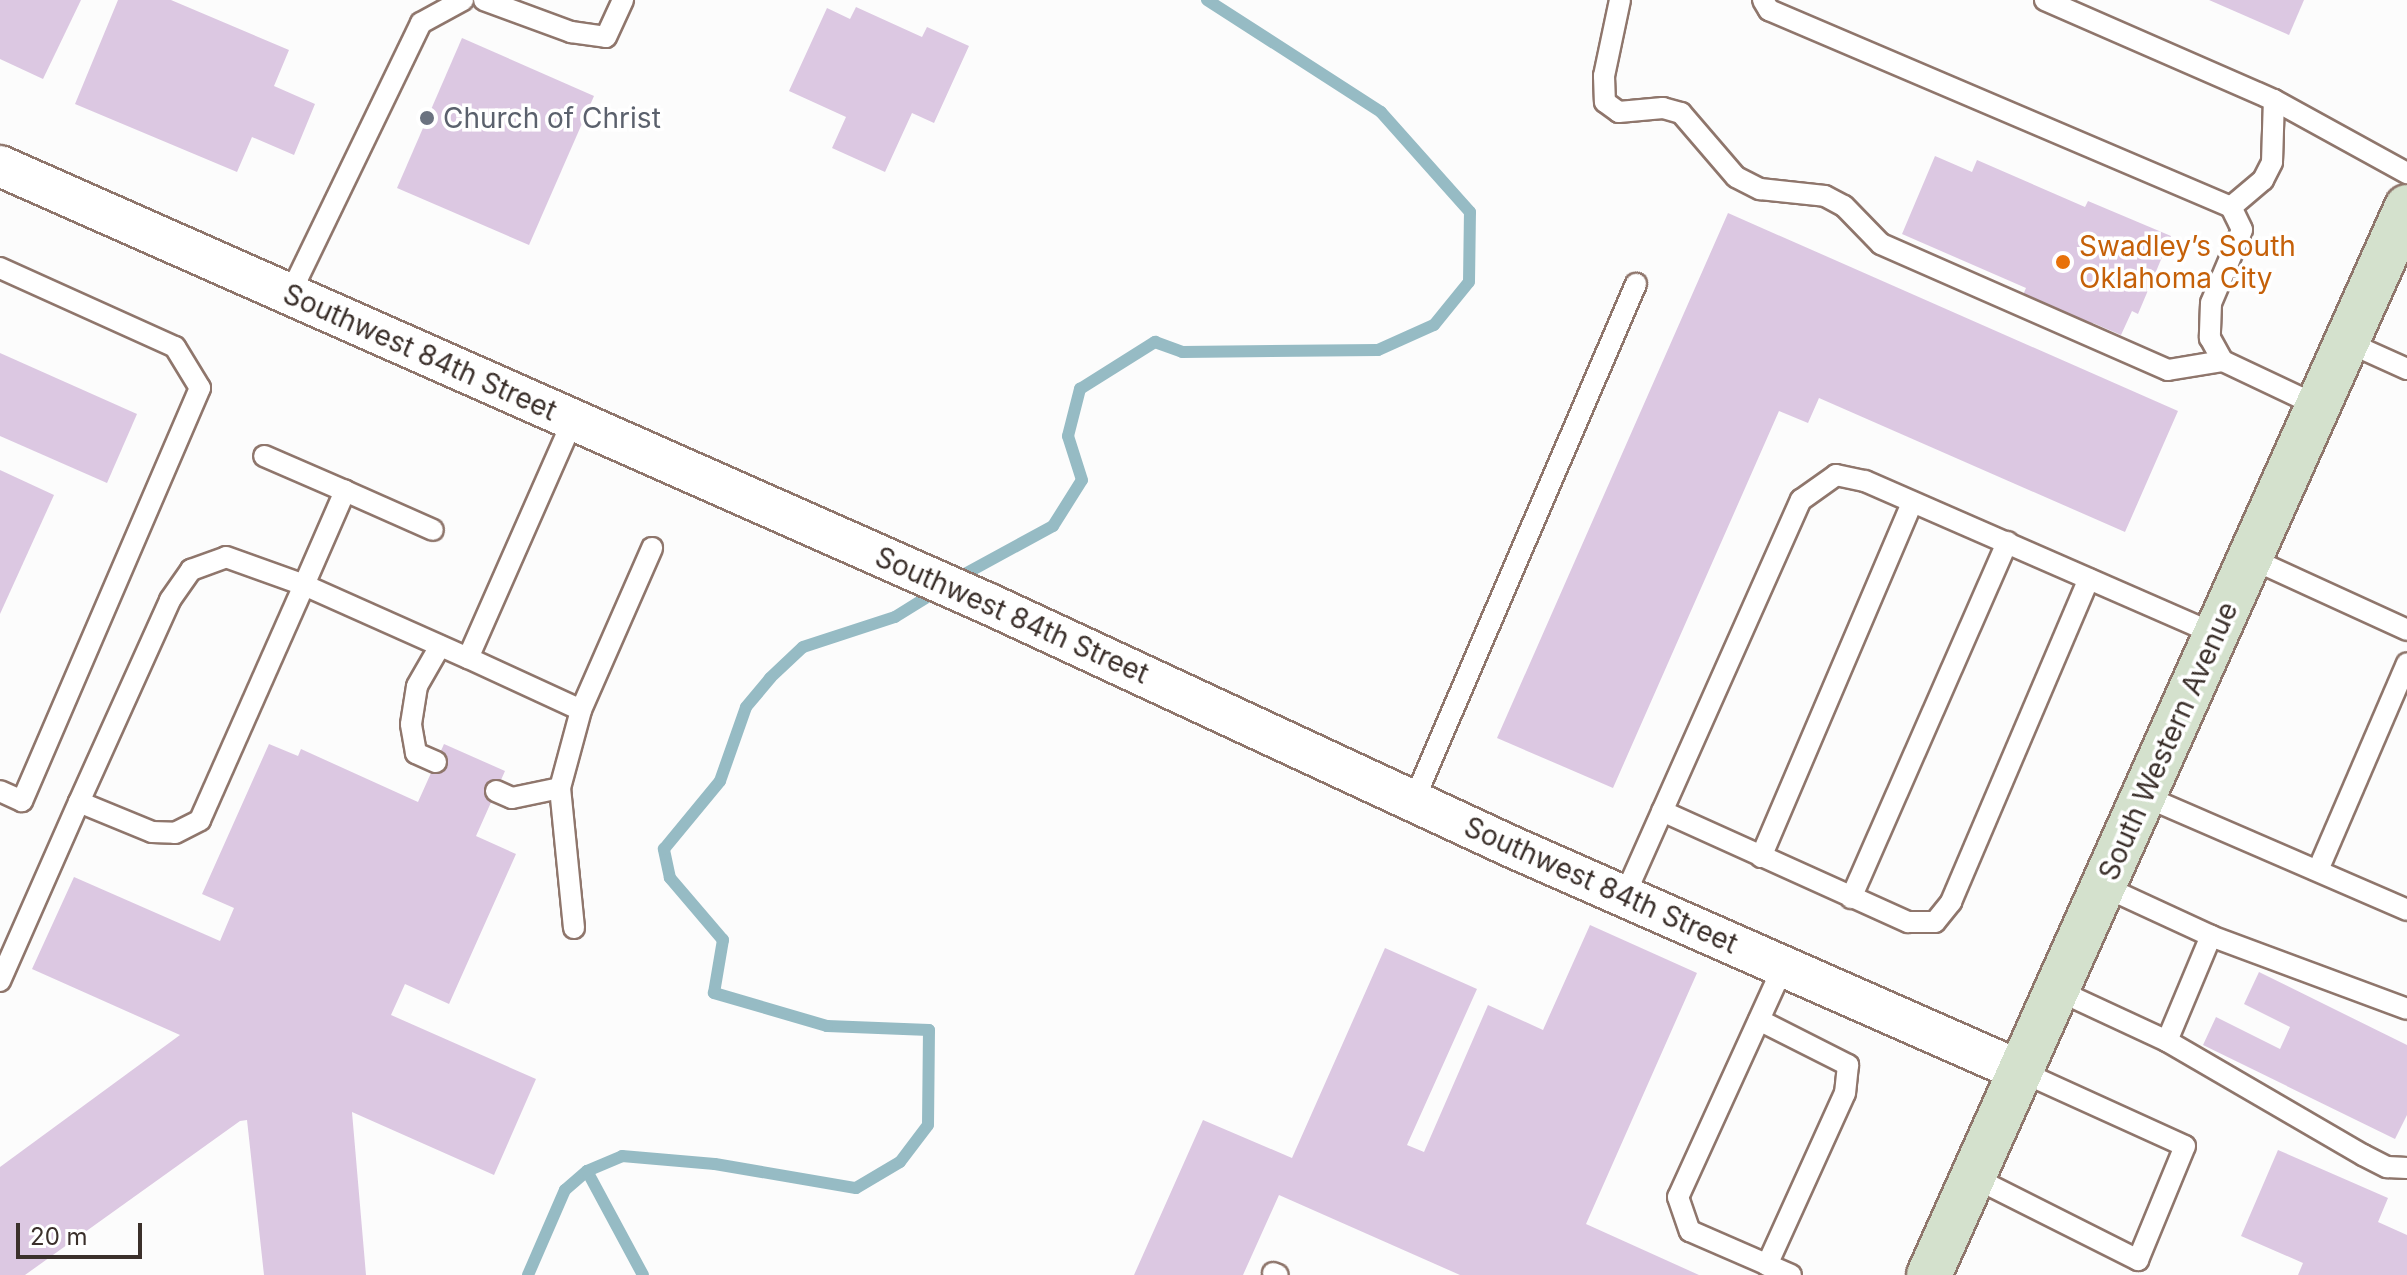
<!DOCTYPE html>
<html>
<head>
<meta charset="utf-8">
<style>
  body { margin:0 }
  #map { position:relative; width:2407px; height:1275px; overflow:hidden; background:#fcfcfc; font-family:Inter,sans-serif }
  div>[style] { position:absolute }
  .stream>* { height:12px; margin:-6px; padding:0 6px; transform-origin:6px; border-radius:6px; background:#96bbc4 }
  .building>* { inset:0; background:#dcc8e2 }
  .roads { filter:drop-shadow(2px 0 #8f766c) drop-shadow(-2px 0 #8f766c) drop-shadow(0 2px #8f766c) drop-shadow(0 -2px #8f766c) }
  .lane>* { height:20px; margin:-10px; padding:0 10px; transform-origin:10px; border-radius:10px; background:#fff }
  .street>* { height:40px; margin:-20px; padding:0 20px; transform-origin:20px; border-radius:20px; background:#fff }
  .secondary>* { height:44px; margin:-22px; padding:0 22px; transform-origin:22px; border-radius:22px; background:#d4e1cd }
  .dots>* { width:22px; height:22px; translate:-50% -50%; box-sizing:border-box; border:4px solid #fff; border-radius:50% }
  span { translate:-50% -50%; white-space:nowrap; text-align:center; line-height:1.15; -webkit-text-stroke:7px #fff; paint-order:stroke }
  .worship-label { font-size:28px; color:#5b616d }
  .left { translate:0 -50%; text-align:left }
  .food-label { font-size:28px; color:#c56008 }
  .street-label { font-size:28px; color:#3b302b }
  .scale { position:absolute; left:16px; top:1223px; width:126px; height:36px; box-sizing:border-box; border:4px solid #3b302b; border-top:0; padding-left:10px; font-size:24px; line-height:28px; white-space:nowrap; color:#3b302b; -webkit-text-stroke:6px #fff; paint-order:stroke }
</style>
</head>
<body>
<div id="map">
  <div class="stream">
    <i style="left:952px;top:581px;width:115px;rotate:-28.6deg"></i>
    <i style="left:1053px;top:526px;width:54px;rotate:-57.8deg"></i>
    <i style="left:1082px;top:480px;width:46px;rotate:-107.7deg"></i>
    <i style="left:1068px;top:436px;width:49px;rotate:-75.7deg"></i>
    <i style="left:1080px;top:389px;width:89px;rotate:-32.1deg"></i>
    <i style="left:1155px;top:342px;width:29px;rotate:20deg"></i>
    <i style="left:1182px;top:352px;width:196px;rotate:-0.6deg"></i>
    <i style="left:1378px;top:350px;width:61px;rotate:-24.1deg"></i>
    <i style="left:1434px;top:325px;width:55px;rotate:-50.9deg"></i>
    <i style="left:1469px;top:282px;width:70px;rotate:-89.2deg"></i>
    <i style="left:1470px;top:212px;width:134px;rotate:-131.7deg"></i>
    <i style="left:1381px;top:112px;width:207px;rotate:-147.2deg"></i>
    <i style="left:587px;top:1171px;width:118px;rotate:61.7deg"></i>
    <i style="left:528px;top:1275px;width:93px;rotate:-66.5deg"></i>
    <i style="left:565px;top:1190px;width:29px;rotate:-41deg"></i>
    <i style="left:587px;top:1171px;width:38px;rotate:-23deg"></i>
    <i style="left:622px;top:1156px;width:93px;rotate:4.9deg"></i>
    <i style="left:715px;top:1164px;width:143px;rotate:9.7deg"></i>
    <i style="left:856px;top:1188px;width:51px;rotate:-30.6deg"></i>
    <i style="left:900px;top:1162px;width:46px;rotate:-52.9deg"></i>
    <i style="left:928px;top:1125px;width:95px;rotate:-89.4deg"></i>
    <i style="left:929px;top:1030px;width:102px;rotate:-177.8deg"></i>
    <i style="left:827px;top:1026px;width:118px;rotate:-163.7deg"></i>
    <i style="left:714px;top:993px;width:54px;rotate:-80.4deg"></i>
    <i style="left:723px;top:940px;width:82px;rotate:-130.5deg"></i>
    <i style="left:670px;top:878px;width:30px;rotate:-102deg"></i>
    <i style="left:664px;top:849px;width:88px;rotate:-50.5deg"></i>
    <i style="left:720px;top:781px;width:78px;rotate:-70.6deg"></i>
    <i style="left:746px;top:707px;width:38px;rotate:-50deg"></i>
    <i style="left:770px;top:678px;width:45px;rotate:-43.2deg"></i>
    <i style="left:803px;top:647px;width:97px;rotate:-18.1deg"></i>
    <i style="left:895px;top:617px;width:49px;rotate:-31.8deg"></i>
  </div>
  <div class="building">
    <i style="clip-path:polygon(0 0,81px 0,43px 79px,0 59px)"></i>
    <i style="clip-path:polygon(118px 0,171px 0,289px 50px,274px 86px,315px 104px,294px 155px,252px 137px,237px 172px,75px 104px)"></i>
    <i style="clip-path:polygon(2209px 0,2304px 0,2289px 35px)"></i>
    <i style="clip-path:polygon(856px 7px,922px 37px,927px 27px,969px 46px,934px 123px,912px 113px,885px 172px,832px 148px,846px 117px,789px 91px,827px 8px,850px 19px)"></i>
    <i style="clip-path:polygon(462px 38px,594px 96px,529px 245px,397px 188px)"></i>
    <i style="clip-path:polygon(1935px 156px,1972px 172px,1977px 160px,2085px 207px,2088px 201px,2171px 236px,2138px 314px,2132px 311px,2121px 335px,2093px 323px,2090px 329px,2023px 295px,2026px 288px,1902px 234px)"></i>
    <i style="clip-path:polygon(1728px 213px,2178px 411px,2125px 532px,1819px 398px,1808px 423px,1779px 411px,1613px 788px,1497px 738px)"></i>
    <i style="clip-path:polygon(0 353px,137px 414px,107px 483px,0 436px)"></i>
    <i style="clip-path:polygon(0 470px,54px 495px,0 614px)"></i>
    <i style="clip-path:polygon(269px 744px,298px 756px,301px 749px,418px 802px,444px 744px,505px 771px,476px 836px,516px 854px,449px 1004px,405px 984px,391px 1015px,536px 1079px,494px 1175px,352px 1112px,366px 1275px,264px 1275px,247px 1120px,240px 1121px,25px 1275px,0 1275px,0 1167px,180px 1035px,32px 969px,74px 877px,220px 941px,234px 908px,202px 894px)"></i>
    <i style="clip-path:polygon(1590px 925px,1697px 973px,1586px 1224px,1699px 1275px,1460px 1275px,1279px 1195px,1243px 1275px,1134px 1275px,1203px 1120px,1292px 1158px,1385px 948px,1477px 989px,1407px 1145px,1424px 1152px,1488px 1005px,1543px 1030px)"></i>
    <i style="clip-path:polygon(2259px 972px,2407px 1045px,2407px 1115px,2395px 1139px,2203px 1045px,2216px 1017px,2280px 1049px,2290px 1027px,2244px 1004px)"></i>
    <i style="clip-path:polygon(2278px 1150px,2388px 1198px,2378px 1222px,2407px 1235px,2407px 1275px,2298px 1275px,2303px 1263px,2241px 1236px)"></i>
  </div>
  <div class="roads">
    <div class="lane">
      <i style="left:484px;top:0;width:93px;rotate:20.2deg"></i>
      <i style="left:571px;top:32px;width:35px;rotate:8deg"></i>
      <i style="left:606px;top:37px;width:41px;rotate:-65.3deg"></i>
      <i style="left:1620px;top:0;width:78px;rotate:101.9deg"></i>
      <i style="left:1604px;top:76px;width:26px;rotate:88deg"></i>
      <i style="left:1605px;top:102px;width:17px;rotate:36deg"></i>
      <i style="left:1619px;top:112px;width:44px;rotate:-5.2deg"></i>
      <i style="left:1663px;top:108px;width:19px;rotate:16deg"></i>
      <i style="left:1681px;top:113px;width:84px;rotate:49.3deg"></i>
      <i style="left:1736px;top:177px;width:27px;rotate:27deg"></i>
      <i style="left:1760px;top:189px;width:65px;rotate:6.1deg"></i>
      <i style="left:1825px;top:196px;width:21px;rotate:28deg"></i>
      <i style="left:1844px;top:206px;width:53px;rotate:45.8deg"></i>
      <i style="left:1881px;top:244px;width:313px;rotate:23.7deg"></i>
      <i style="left:2168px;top:370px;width:56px;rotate:-9.3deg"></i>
      <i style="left:1763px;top:0;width:12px;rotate:59deg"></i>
      <i style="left:1769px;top:10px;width:502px;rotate:23.09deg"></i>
      <i style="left:2231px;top:207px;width:25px;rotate:64deg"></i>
      <i style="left:2242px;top:230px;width:79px;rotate:113deg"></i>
      <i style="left:2211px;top:303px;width:35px;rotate:92deg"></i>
      <i style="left:2210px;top:338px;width:26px;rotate:61deg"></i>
      <i style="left:2223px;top:361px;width:105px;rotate:25.3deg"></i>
      <i style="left:2045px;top:0;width:250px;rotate:23.6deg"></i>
      <i style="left:2274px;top:100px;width:152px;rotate:28.8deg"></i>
      <i style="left:2231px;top:207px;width:42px;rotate:-40.2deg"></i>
      <i style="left:2263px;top:180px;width:20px;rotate:-63deg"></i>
      <i style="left:2272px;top:162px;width:62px;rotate:-88.2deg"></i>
      <i style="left:0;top:268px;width:192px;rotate:24.3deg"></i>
      <i style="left:175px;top:347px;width:48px;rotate:58.6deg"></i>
      <i style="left:200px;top:388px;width:450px;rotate:113.3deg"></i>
      <i style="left:22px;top:801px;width:24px;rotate:-156deg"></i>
      <i style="left:290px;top:294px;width:301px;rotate:-64.2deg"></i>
      <i style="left:421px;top:23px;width:48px;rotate:-28.7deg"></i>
      <i style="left:2347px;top:342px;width:66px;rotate:24.2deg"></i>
      <i style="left:573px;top:420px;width:260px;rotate:113.8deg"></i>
      <i style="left:468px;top:658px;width:124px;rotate:24.7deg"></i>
      <i style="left:581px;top:710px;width:177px;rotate:-66.3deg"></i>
      <i style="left:345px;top:491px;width:96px;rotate:23.9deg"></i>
      <i style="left:2250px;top:558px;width:173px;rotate:24.6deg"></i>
      <i style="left:436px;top:762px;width:22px;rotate:-156deg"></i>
      <i style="left:416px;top:753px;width:29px;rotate:-100deg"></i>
      <i style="left:411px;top:724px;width:38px;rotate:-81deg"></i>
      <i style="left:417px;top:686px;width:46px;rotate:-60.1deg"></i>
      <i style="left:496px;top:791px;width:17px;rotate:24deg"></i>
      <i style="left:512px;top:798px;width:49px;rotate:-11.8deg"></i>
      <i style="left:2144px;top:796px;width:287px;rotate:23.4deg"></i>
      <i style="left:1414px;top:800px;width:562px;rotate:-66.72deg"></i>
      <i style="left:79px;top:802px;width:222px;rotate:-65.7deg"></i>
      <i style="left:170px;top:600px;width:37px;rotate:-55deg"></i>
      <i style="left:191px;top:570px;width:37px;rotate:-20deg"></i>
      <i style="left:226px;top:557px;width:83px;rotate:19.7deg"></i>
      <i style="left:304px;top:585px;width:103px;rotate:-66.4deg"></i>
      <i style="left:345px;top:491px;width:88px;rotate:-156.6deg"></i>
      <i style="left:1662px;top:811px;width:270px;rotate:24.3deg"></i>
      <i style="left:1908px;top:922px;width:27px"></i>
      <i style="left:1935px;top:922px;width:26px;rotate:-51deg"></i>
      <i style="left:1951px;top:902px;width:351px;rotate:-66.9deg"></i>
      <i style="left:1761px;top:857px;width:385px;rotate:-66.9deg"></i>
      <i style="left:2318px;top:870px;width:225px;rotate:-66.7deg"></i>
      <i style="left:2103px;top:886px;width:119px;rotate:24.8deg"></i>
      <i style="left:2211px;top:936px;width:209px;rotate:20.4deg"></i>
      <i style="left:1624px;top:897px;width:435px;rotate:-66deg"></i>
      <i style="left:1801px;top:500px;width:43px;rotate:-35.5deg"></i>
      <i style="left:1836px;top:475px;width:30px;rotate:12deg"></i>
      <i style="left:1865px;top:481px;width:383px;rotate:23.6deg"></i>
      <i style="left:1851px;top:898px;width:389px;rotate:-66.3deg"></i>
      <i style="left:574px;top:928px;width:141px;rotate:-95.7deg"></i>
      <i style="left:560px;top:788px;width:81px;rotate:-74.9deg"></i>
      <i style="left:1783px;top:967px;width:253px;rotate:114.5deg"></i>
      <i style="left:1678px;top:1197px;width:36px;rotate:71deg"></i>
      <i style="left:1690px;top:1231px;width:110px;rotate:23.5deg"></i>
      <i style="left:0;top:981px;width:196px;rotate:-66.2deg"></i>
      <i style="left:79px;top:802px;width:79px;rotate:22.3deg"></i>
      <i style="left:152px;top:832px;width:23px;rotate:2deg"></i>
      <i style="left:175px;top:833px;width:28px;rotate:-27deg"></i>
      <i style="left:200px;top:820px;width:257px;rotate:-66.1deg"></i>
      <i style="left:304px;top:585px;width:180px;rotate:24deg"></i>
      <i style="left:2057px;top:990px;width:121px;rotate:24.9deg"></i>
      <i style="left:2167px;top:1041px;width:227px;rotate:30.2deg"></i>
      <i style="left:2363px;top:1155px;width:27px;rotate:27deg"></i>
      <i style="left:2387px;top:1167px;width:20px;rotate:3deg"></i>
      <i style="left:1759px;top:1020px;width:100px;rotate:26.8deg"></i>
      <i style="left:1848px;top:1065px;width:28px;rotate:96deg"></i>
      <i style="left:1845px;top:1093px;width:189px;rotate:114.4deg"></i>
      <i style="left:2167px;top:1041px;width:114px;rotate:-67.3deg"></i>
      <i style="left:1973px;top:1177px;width:185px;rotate:26.7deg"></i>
      <i style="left:2138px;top:1260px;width:123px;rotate:-67.6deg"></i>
      <i style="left:2185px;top:1146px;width:181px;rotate:-155.6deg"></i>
      <i style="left:1273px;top:1273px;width:5px;rotate:22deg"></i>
    </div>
    <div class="street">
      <i style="left:0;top:166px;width:1082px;rotate:23.89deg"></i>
      <i style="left:989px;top:604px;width:577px;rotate:24.92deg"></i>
      <i style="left:1512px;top:847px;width:555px;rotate:23.79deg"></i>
    </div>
    <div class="secondary">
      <i style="left:1929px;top:1275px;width:1170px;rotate:-65.89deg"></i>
    </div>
  </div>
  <div class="dots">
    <i style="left:427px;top:118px;background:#6b7280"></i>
    <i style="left:2063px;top:262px;background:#e8710a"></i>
  </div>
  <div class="worship-label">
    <span class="left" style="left:443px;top:118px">Church of Christ</span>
  </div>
  <div class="food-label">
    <span class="left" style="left:2079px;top:262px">Swadley’s South<br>Oklahoma City</span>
  </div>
  <div class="street-label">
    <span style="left:420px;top:352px;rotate:24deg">Southwest 84th Street</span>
    <span style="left:1012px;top:615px;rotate:24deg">Southwest 84th Street</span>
    <span style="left:2168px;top:741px;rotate:-66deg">South Western Avenue</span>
    <span style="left:1601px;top:885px;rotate:24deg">Southwest 84th Street</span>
  </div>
  <div class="scale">20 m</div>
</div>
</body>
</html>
